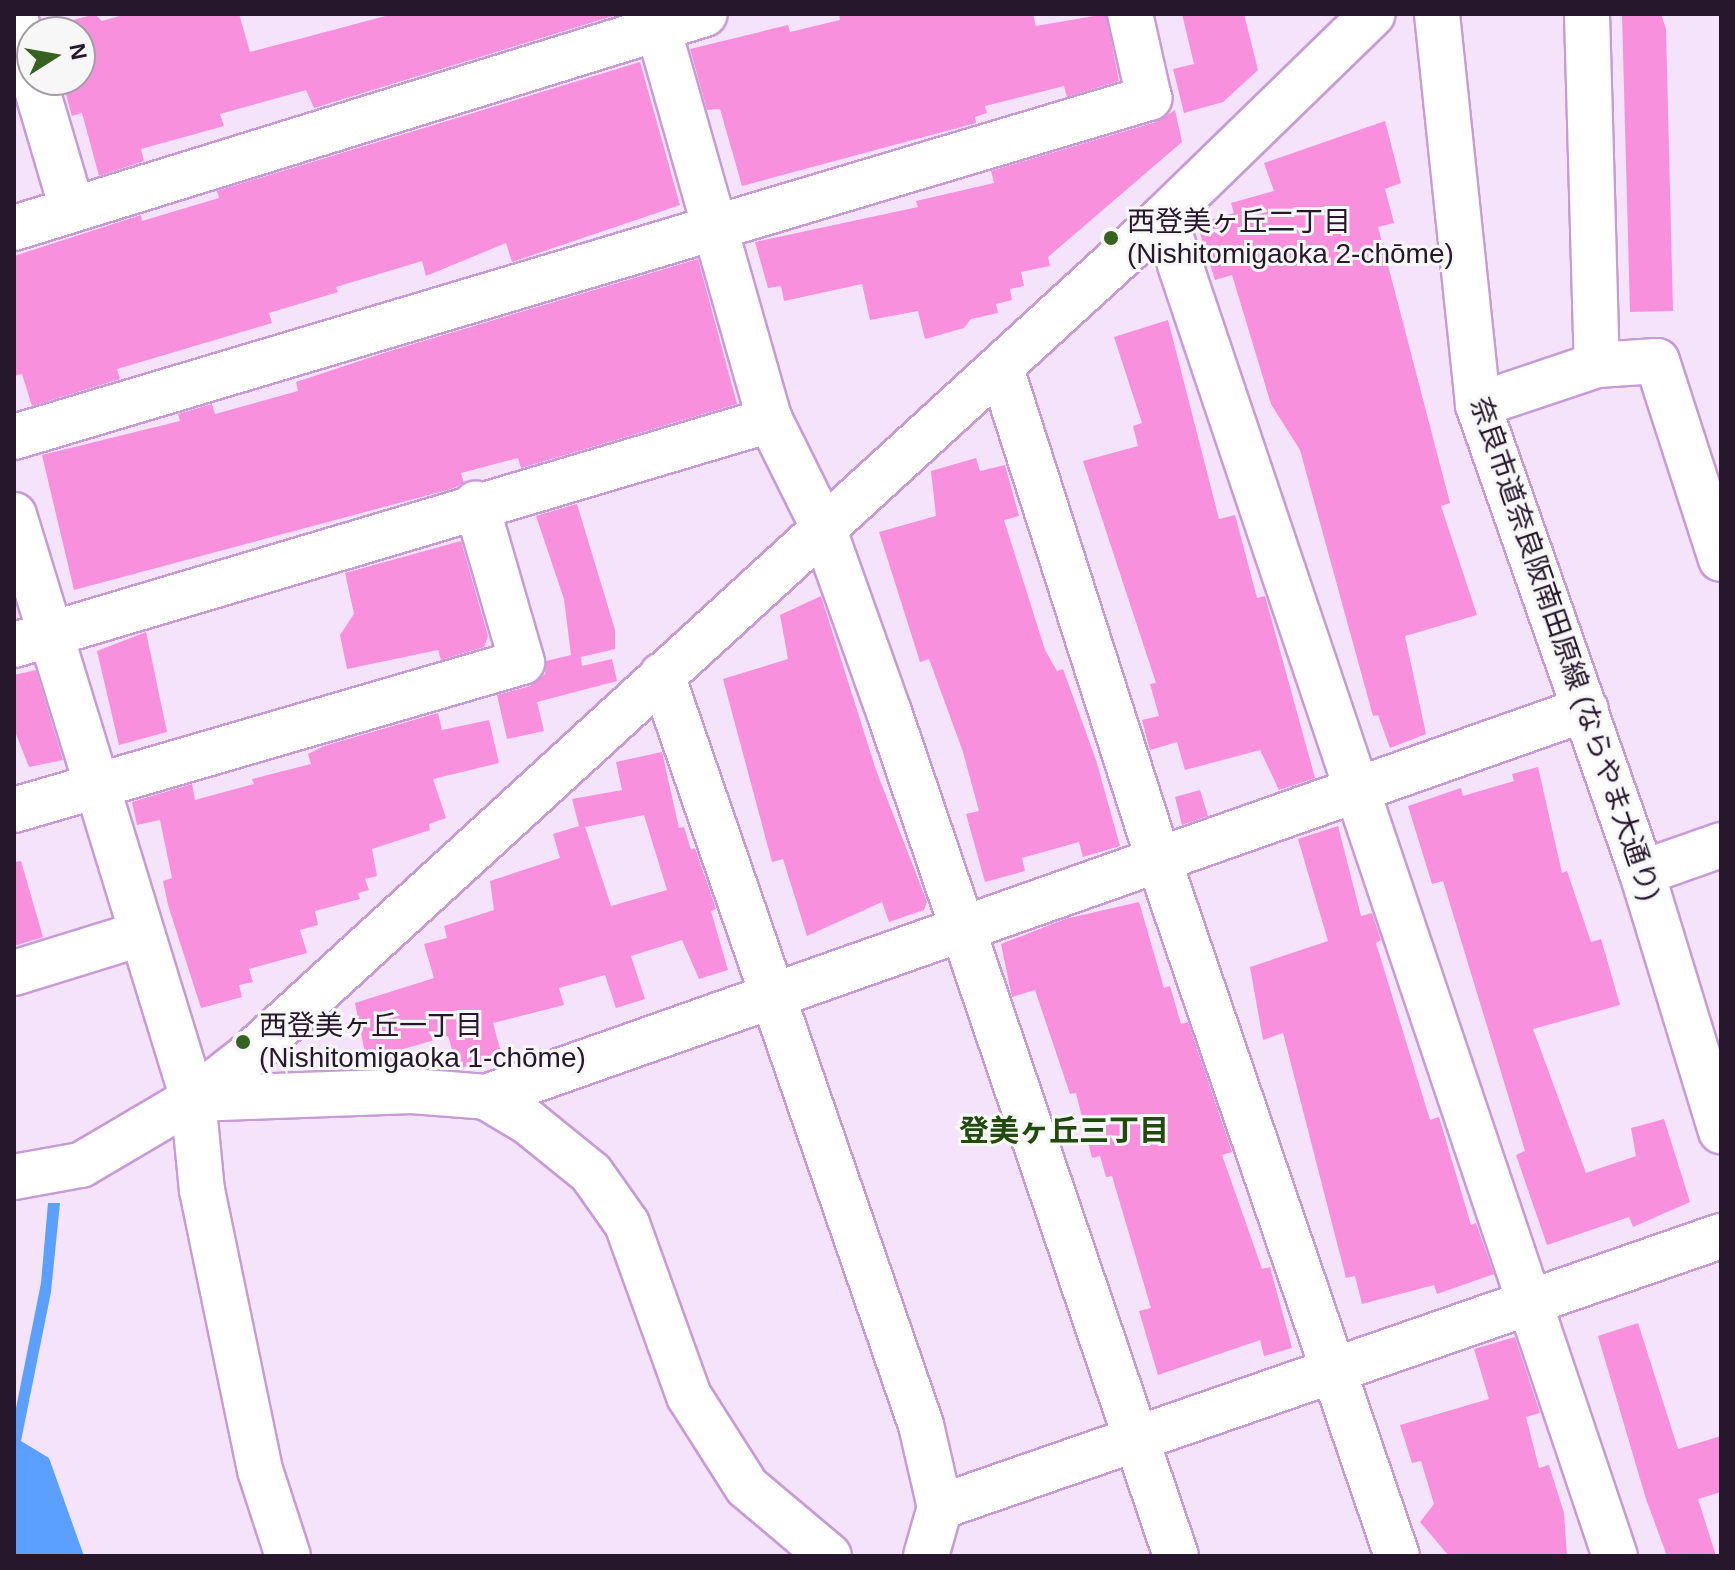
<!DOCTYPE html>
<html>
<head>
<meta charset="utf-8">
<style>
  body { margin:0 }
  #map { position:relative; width:1735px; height:1570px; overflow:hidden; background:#f5e3fb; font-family:Helvetica,"Noto Sans JP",sans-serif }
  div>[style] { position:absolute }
  .water>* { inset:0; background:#5ca0ff }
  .building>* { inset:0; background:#f890de }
  .roads { filter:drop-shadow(2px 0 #c79cd6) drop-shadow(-2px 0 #c79cd6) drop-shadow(0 2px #c79cd6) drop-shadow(0 -2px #c79cd6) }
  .minor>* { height:44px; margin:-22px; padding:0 22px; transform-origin:22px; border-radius:22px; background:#fff }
  .dots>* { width:22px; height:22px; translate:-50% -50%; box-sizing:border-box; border:4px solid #f7f7f7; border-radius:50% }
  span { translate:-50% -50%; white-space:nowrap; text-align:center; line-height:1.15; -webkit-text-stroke:6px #f7f7f7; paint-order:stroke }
  .poi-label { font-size:28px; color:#27172d }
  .left { translate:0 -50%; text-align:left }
  .street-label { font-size:28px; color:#27172d }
  .neighbourhood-label { font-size:30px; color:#224a0c; font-weight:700 }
  .frame { position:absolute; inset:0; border:16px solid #27172d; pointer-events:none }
  .north { position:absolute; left:16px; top:16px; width:80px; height:80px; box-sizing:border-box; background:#f7f7f7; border:2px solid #a49da6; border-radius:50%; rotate:79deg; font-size:22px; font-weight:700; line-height:32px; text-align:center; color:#27172d }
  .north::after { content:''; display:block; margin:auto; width:28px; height:36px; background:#376321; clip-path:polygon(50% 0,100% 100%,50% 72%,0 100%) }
</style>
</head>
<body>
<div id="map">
  <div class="water">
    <i style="clip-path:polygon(48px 1203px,60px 1203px,51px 1292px,21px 1441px,49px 1458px,84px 1556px,14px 1556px,14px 1418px,41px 1283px)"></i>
  </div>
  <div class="building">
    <i style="clip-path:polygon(95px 14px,102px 21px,126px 14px,239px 14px,250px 52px,393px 14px,616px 15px,314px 108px,306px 90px,220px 114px,224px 126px,141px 149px,144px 161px,99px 176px,82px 113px,72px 116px,62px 80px,80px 80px,80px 32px,57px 32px,55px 25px)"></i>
    <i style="clip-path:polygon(839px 14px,1033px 14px,1036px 26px,1106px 14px,1119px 81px,1067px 97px,1064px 86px,985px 106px,987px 113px,975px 117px,976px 123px,742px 186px,720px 109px,707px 110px,690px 49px,788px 25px,790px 32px,840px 20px)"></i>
    <i style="clip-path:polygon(1182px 14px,1244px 14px,1258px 70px,1223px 102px,1184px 113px,1173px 69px,1194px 64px)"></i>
    <i style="clip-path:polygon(1622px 14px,1661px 14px,1666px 29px,1673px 311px,1630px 312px)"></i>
    <i style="clip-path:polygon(640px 62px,680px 205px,512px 262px,506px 243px,426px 276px,422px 261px,336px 287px,338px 292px,269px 313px,272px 323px,117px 369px,120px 379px,32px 406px,22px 374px,14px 376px,14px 256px,141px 215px,142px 221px,219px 198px,217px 191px)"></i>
    <i style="clip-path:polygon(1175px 110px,1182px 142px,1048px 257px,1050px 266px,1021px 272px,1024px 286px,1010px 289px,1012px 300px,996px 304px,998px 313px,971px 319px,964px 328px,925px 339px,918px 311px,870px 320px,862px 284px,784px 301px,781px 286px,768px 288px,755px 242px,918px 207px,916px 201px,994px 183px,991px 171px,1156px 122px)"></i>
    <i style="clip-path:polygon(1385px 121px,1401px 183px,1385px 189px,1394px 223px,1378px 227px,1450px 503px,1441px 506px,1477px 615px,1405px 636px,1426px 734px,1390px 748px,1378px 715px,1373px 716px,1300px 450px,1271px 404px,1232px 275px,1215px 280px,1197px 224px,1234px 213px,1231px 203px,1274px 191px,1264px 163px)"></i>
    <i style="clip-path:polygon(698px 259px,737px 404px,521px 468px,518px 458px,461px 473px,464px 483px,451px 489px,74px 590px,42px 455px,180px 421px,178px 414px,212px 404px,215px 414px,298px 391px,296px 382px,387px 352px)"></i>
    <i style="clip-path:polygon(1168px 320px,1219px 519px,1235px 515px,1257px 598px,1265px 596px,1315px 778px,1279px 790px,1260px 750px,1185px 770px,1177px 742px,1150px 750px,1142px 720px,1159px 716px,1150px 684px,1156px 683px,1083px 461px,1138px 446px,1133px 426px,1142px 423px,1114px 337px)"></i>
    <i style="clip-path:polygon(976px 458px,980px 471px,1005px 465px,1019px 516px,1004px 520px,1045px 650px,1057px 671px,1063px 669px,1096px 760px,1120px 846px,1083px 857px,1079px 842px,1022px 858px,1025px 871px,985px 882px,966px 814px,979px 811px,963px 752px,929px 659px,920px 662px,879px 532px,936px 516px,931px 471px)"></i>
    <i style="clip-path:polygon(577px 504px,615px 630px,615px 649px,581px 657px,582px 666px,612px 659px,617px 681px,537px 702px,544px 731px,507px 739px,497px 695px,530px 686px,545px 674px,546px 661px,571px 655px,564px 599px,536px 516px)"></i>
    <i style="clip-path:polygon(461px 541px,488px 636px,484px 647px,441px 660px,438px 650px,347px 669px,340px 635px,354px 614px,345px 573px)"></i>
    <i style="clip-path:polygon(821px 596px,876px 770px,927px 902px,924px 910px,889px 922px,882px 902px,807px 936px,783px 859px,772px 862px,723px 679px,788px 659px,780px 615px)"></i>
    <i style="clip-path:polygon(146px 632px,167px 732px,119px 745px,97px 651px)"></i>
    <i style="clip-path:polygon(36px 670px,63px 760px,29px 767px,14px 729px,14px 675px)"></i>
    <i style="clip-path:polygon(438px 713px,442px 730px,489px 720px,499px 763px,433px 779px,446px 818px,429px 824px,430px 830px,372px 849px,377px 876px,365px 879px,369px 890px,358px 893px,360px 899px,315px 911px,318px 925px,300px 930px,307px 953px,249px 969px,253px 982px,239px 985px,242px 997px,201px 1008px,168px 905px,163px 881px,172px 878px,160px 820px,137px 825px,132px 802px,192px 784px,195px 800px,254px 784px,252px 779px,311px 764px,308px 754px,324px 746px)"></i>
    <i style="clip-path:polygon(evenodd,662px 752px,679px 828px,684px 827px,691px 850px,695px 848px,716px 909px,711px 911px,728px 970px,699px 979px,682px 940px,631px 956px,645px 999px,616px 1008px,605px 975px,559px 988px,564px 1005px,493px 1023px,502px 1056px,458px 1069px,448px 1036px,393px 1052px,396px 1060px,368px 1068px,355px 1003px,434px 978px,424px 944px,447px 938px,444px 926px,494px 910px,490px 881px,560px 858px,553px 834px,579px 826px,572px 799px,622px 790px,616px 762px,662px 752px,644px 815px,667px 890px,611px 906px,585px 827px,644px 815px)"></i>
    <i style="clip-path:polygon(1538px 767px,1562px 873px,1567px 871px,1591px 942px,1601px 939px,1620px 1005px,1533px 1029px,1586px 1173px,1636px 1156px,1631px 1128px,1664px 1119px,1690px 1202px,1633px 1227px,1629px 1217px,1547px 1245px,1516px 1155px,1525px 1151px,1443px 881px,1432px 884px,1408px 806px,1461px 788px,1463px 796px,1514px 781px,1512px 774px)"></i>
    <i style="clip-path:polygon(1200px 790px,1208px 816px,1182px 825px,1175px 797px)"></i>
    <i style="clip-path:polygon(1338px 826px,1361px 916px,1372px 913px,1381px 940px,1376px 943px,1430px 1120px,1439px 1117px,1471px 1225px,1476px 1223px,1494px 1274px,1437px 1294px,1434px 1285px,1362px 1304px,1355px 1276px,1346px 1278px,1283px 1033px,1263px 1040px,1250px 967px,1328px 941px,1298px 839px)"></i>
    <i style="clip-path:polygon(21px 861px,43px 937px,14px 946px,14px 862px)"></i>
    <i style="clip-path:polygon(1139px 902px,1164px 988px,1170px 986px,1181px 1024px,1188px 1022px,1232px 1152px,1222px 1155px,1262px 1269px,1270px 1267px,1292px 1348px,1264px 1356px,1260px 1340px,1158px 1375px,1139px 1311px,1151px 1308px,1112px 1176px,1106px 1177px,1100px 1156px,1092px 1158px,1076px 1093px,1070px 1094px,1035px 990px,1012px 997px,1001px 944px,1065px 919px)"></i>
    <i style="clip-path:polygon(1638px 1323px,1678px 1449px,1721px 1436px,1721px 1492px,1698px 1499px,1716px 1556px,1667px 1556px,1646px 1499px,1598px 1336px)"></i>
    <i style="clip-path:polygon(1515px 1337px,1540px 1413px,1526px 1417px,1539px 1468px,1549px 1465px,1564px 1513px,1567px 1556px,1449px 1556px,1420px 1522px,1434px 1504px,1421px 1461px,1412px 1463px,1400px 1425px,1489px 1399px,1474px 1349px)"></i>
  </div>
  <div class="roads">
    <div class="minor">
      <i style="left:14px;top:14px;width:62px;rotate:73deg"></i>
      <i style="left:654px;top:14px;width:422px;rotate:74.1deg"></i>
      <i style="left:770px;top:420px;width:119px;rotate:63.6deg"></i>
      <i style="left:823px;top:527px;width:196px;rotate:70.4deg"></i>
      <i style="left:889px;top:712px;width:891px;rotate:71.22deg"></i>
      <i style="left:1437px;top:14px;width:393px;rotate:84deg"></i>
      <i style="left:1478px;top:405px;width:496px;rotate:70.7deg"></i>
      <i style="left:1642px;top:873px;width:270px;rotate:73deg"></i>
      <i style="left:1587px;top:14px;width:351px;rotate:88.4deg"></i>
      <i style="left:34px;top:80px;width:134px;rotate:73.5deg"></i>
      <i style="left:1164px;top:217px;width:1413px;rotate:71.39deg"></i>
      <i style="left:14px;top:228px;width:723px;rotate:-17.21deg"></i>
      <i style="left:1001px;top:368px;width:515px;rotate:72.23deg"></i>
      <i style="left:1158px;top:858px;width:738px;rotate:71.1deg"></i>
      <i style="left:1478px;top:405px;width:126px;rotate:-18.6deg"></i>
      <i style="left:1597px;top:365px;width:60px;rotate:-3.8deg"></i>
      <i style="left:1657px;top:361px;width:208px;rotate:72.1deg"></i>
      <i style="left:14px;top:437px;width:1185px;rotate:-16.63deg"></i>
      <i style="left:1149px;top:98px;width:86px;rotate:-102.7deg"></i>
      <i style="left:14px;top:515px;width:611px;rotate:72.96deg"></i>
      <i style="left:193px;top:1099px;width:91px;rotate:84.4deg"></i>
      <i style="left:202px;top:1190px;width:286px;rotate:78.3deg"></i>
      <i style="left:260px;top:1470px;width:90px;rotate:72deg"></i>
      <i style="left:14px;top:645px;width:789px;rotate:-16.57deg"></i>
      <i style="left:662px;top:675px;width:793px;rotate:70.95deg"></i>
      <i style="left:921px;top:1425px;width:84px;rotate:77deg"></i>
      <i style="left:14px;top:810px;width:529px;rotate:-16.24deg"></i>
      <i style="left:522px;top:662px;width:165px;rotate:-106.2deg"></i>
      <i style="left:1642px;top:873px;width:84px;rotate:-19.5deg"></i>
      <i style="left:14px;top:973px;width:132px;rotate:-17.2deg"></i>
      <i style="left:486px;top:1097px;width:1166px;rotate:-19.43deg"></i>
      <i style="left:193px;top:1099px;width:219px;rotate:-2.1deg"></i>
      <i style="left:412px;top:1091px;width:74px;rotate:4.6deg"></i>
      <i style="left:486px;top:1097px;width:49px;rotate:30.8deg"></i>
      <i style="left:528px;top:1122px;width:81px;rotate:39deg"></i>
      <i style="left:591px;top:1173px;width:62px;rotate:54.8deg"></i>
      <i style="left:627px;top:1224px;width:183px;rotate:70.2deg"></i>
      <i style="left:689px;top:1396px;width:108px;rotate:57.5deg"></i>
      <i style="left:747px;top:1487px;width:107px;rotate:40.1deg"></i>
      <i style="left:14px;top:1177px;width:68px;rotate:-10.2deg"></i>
      <i style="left:81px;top:1165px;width:130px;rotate:-30.5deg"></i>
      <i style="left:193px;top:1099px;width:70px;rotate:-38deg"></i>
      <i style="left:248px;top:1056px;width:1242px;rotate:-42.49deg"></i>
      <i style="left:1164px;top:217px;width:291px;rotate:-44.2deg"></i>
      <i style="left:926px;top:1556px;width:51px;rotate:-74.1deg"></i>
      <i style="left:940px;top:1507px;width:827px;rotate:-19.14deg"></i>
    </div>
  </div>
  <div class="dots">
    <i style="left:1111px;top:238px;background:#376321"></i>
    <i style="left:243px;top:1042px;background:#376321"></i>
  </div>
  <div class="poi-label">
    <span class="left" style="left:1127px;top:238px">西登美ヶ丘二丁目<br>(Nishitomigaoka 2-chōme)</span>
    <span class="left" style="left:259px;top:1042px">西登美ヶ丘一丁目<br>(Nishitomigaoka 1-chōme)</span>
  </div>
  <div class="street-label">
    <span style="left:1565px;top:649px;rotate:71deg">奈良市道奈良阪南田原線 (ならやま大通り)</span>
  </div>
  <div class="neighbourhood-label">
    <span style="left:1064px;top:1131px">登美ヶ丘三丁目</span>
  </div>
  <div class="frame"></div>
  <div class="north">N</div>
</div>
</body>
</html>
